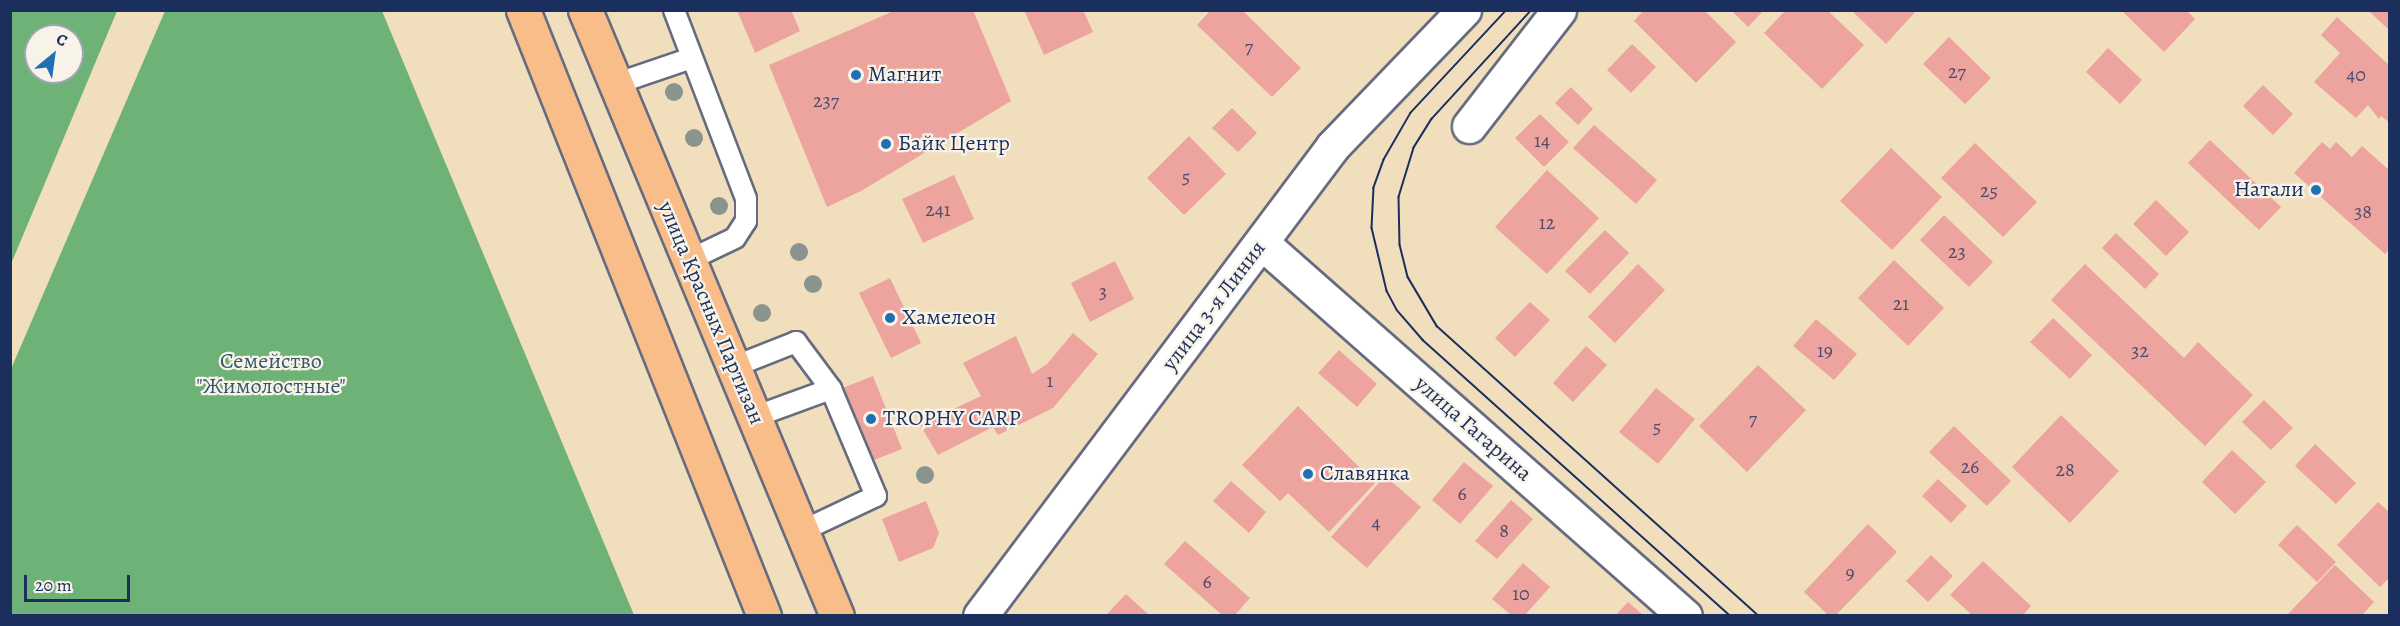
<!DOCTYPE html>
<html>
<head>
<meta charset="utf-8">
<style>
  body { margin:0 }
  #map { position:relative; width:2400px; height:626px; overflow:hidden; background:#f0debd; font-family:Alegreya,serif }
  div>[style] { position:absolute }
  .forest>* { inset:0; background:#6eb277 }
  .building>* { inset:0; background:#eda49e }
  .roads { filter:drop-shadow(2px 0 #666c7f) drop-shadow(-2px 0 #666c7f) drop-shadow(0 2px #666c7f) drop-shadow(0 -2px #666c7f) }
  .service>* { height:20px; margin:-10px; padding:0 10px; transform-origin:10px; border-radius:10px; background:#fff }
  .minor>* { height:33px; margin:-16.5px; padding:0 16.5px; transform-origin:16.5px; border-radius:16.5px; background:#fff }
  .trunk>* { height:33px; margin:-16.5px; padding:0 16.5px; transform-origin:16.5px; border-radius:16.5px; background:#f8bd89 }
  .tram>* { height:1.5px; margin:-0.75px; padding:0 0.75px; transform-origin:0.75px; border-radius:0.75px; background:#1b2f5e }
  .trees>* { width:18px; height:18px; margin:-9px; border-radius:50%; background:#8a948f }
  .dots>* { width:16px; height:16px; translate:-50% -50%; box-sizing:border-box; border:3px solid #f7f3e8; border-radius:50% }
  span { translate:-50% -50%; white-space:nowrap; text-align:center; line-height:1.15; -webkit-text-stroke:4.5px #f7f3e8; paint-order:stroke }
  .number-label { font-size:20px; color:#504c6e }
  .number-label span { -webkit-text-stroke-width:0 }
  .poi-label { font-size:22px; color:#1b2f5e }
  .left { translate:0 -50%; text-align:left }
  .right { translate:-100% -50%; text-align:right }
  .street-label { font-size:22px; color:#1b2f5e }
  .park-label { font-size:22px; color:#365769 }
  .frame { position:absolute; inset:0; border:12px solid #1b2f5e; pointer-events:none }
  .north { position:absolute; left:24px; top:24px; width:60px; height:60px; box-sizing:border-box; background:#f7f3e8; border:2px solid #9fa5b1; border-radius:50%; rotate:29deg; font-size:16px; font-weight:700; line-height:24px; text-align:center; color:#1b2f5e }
  .north::after { content:''; display:block; margin:auto; width:21px; height:27px; background:#1f6fb2; clip-path:polygon(50% 0,100% 100%,50% 72%,0 100%) }
  .scale { position:absolute; left:24px; top:575px; width:106px; height:27px; box-sizing:border-box; border:3px solid #1b2f5e; border-top:0; padding-left:8px; font-size:18px; line-height:21px; white-space:nowrap; color:#1b2f5e; -webkit-text-stroke:4px #f7f3e8; paint-order:stroke }
</style>
</head>
<body>
<div id="map">
  <div class="forest">
    <i style="clip-path:polygon(evenodd,11px 10px,117px 11px,11px 264px,10px 11px,11px 10px,36px 36px,72px 36px,72px 72px,36px 72px,36px 36px)"></i>
    <i style="clip-path:polygon(165px 11px,382px 11px,634px 615px,11px 615px,11px 369px)"></i>
  </div>
  <div class="building">
    <i style="clip-path:polygon(737px 10px,791px 10px,800px 31px,755px 53px)"></i>
    <i style="clip-path:polygon(896px 10px,973px 10px,1011px 101px,861px 191px,827px 207px,769px 65px)"></i>
    <i style="clip-path:polygon(1024px 10px,1083px 10px,1093px 32px,1044px 55px)"></i>
    <i style="clip-path:polygon(1211px 10px,1242px 10px,1301px 68px,1272px 97px,1197px 25px)"></i>
    <i style="clip-path:polygon(1644px 10px,1704px 10px,1736px 42px,1696px 83px,1634px 21px)"></i>
    <i style="clip-path:polygon(1731px 10px,1764px 10px,1748px 27px)"></i>
    <i style="clip-path:polygon(1786px 10px,1827px 10px,1864px 45px,1822px 89px,1764px 33px)"></i>
    <i style="clip-path:polygon(1851px 10px,1917px 10px,1886px 44px)"></i>
    <i style="clip-path:polygon(2121px 10px,2186px 10px,2195px 19px,2164px 52px)"></i>
    <i style="clip-path:polygon(2368px 10px,2390px 10px,2390px 31px)"></i>
    <i style="clip-path:polygon(2337px 17px,2390px 66px,2390px 123px,2381px 116px,2379px 119px,2368px 105px,2356px 118px,2314px 82px,2340px 53px,2321px 35px)"></i>
    <i style="clip-path:polygon(1949px 37px,1991px 78px,1965px 104px,1923px 64px)"></i>
    <i style="clip-path:polygon(1632px 44px,1656px 67px,1631px 93px,1607px 70px)"></i>
    <i style="clip-path:polygon(2108px 48px,2142px 80px,2120px 104px,2086px 72px)"></i>
    <i style="clip-path:polygon(2263px 85px,2293px 114px,2273px 135px,2243px 106px)"></i>
    <i style="clip-path:polygon(1571px 87px,1593px 109px,1578px 125px,1555px 103px)"></i>
    <i style="clip-path:polygon(1232px 108px,1257px 133px,1238px 152px,1212px 128px)"></i>
    <i style="clip-path:polygon(1540px 114px,1569px 142px,1544px 167px,1515px 138px)"></i>
    <i style="clip-path:polygon(1594px 125px,1657px 180px,1636px 204px,1573px 148px)"></i>
    <i style="clip-path:polygon(1189px 136px,1226px 174px,1184px 215px,1147px 178px)"></i>
    <i style="clip-path:polygon(2210px 140px,2281px 207px,2259px 230px,2188px 163px)"></i>
    <i style="clip-path:polygon(2322px 142px,2330px 149px,2336px 142px,2352px 157px,2362px 146px,2390px 171px,2390px 249px,2385px 254px,2294px 173px)"></i>
    <i style="clip-path:polygon(1975px 143px,2037px 202px,2003px 237px,1941px 178px)"></i>
    <i style="clip-path:polygon(1891px 148px,1942px 197px,1892px 250px,1840px 201px)"></i>
    <i style="clip-path:polygon(1547px 170px,1599px 218px,1547px 274px,1495px 227px)"></i>
    <i style="clip-path:polygon(954px 175px,974px 219px,923px 243px,902px 199px)"></i>
    <i style="clip-path:polygon(2156px 200px,2189px 232px,2166px 256px,2133px 224px)"></i>
    <i style="clip-path:polygon(1944px 215px,1993px 262px,1969px 287px,1920px 240px)"></i>
    <i style="clip-path:polygon(1605px 230px,1629px 253px,1590px 294px,1565px 271px)"></i>
    <i style="clip-path:polygon(2116px 233px,2159px 274px,2145px 289px,2102px 248px)"></i>
    <i style="clip-path:polygon(1894px 260px,1944px 308px,1908px 346px,1858px 298px)"></i>
    <i style="clip-path:polygon(1115px 261px,1134px 299px,1090px 322px,1071px 283px)"></i>
    <i style="clip-path:polygon(1638px 264px,1665px 290px,1615px 343px,1588px 317px)"></i>
    <i style="clip-path:polygon(2085px 264px,2184px 358px,2198px 342px,2253px 395px,2205px 446px,2051px 300px)"></i>
    <i style="clip-path:polygon(890px 278px,921px 343px,891px 358px,859px 293px)"></i>
    <i style="clip-path:polygon(1530px 302px,1550px 320px,1515px 357px,1495px 338px)"></i>
    <i style="clip-path:polygon(2053px 318px,2092px 355px,2070px 379px,2030px 342px)"></i>
    <i style="clip-path:polygon(1816px 319px,1857px 354px,1834px 380px,1793px 346px)"></i>
    <i style="clip-path:polygon(1073px 333px,1098px 354px,1053px 408px,998px 435px,993px 427px,938px 455px,920px 425px,981px 396px,963px 363px,1016px 336px,1032px 374px,1047px 364px)"></i>
    <i style="clip-path:polygon(1586px 346px,1607px 365px,1573px 402px,1553px 383px)"></i>
    <i style="clip-path:polygon(1339px 350px,1377px 384px,1357px 407px,1318px 373px)"></i>
    <i style="clip-path:polygon(1758px 365px,1806px 410px,1747px 472px,1699px 426px)"></i>
    <i style="clip-path:polygon(873px 376px,902px 449px,869px 462px,840px 389px)"></i>
    <i style="clip-path:polygon(1656px 388px,1695px 419px,1658px 464px,1619px 432px)"></i>
    <i style="clip-path:polygon(2264px 400px,2293px 428px,2271px 450px,2242px 422px)"></i>
    <i style="clip-path:polygon(1298px 406px,1375px 483px,1329px 532px,1288px 493px,1280px 501px,1242px 465px)"></i>
    <i style="clip-path:polygon(2061px 415px,2119px 471px,2070px 523px,2012px 467px)"></i>
    <i style="clip-path:polygon(1954px 426px,2011px 481px,1987px 506px,1929px 452px)"></i>
    <i style="clip-path:polygon(2315px 444px,2356px 483px,2336px 504px,2295px 466px)"></i>
    <i style="clip-path:polygon(2232px 450px,2266px 482px,2235px 514px,2202px 482px)"></i>
    <i style="clip-path:polygon(1464px 462px,1493px 486px,1460px 524px,1432px 500px)"></i>
    <i style="clip-path:polygon(1385px 476px,1421px 507px,1367px 568px,1331px 537px)"></i>
    <i style="clip-path:polygon(1938px 479px,1967px 506px,1951px 523px,1922px 496px)"></i>
    <i style="clip-path:polygon(1231px 481px,1266px 512px,1249px 533px,1213px 501px)"></i>
    <i style="clip-path:polygon(1511px 500px,1533px 519px,1497px 559px,1475px 541px)"></i>
    <i style="clip-path:polygon(926px 501px,939px 533px,933px 548px,899px 562px,882px 519px)"></i>
    <i style="clip-path:polygon(2378px 502px,2390px 513px,2390px 577px,2380px 587px,2337px 545px)"></i>
    <i style="clip-path:polygon(1868px 524px,1897px 552px,1836px 615px,1828px 615px,1804px 592px)"></i>
    <i style="clip-path:polygon(2297px 525px,2336px 562px,2317px 582px,2278px 545px)"></i>
    <i style="clip-path:polygon(1185px 541px,1250px 598px,1235px 615px,1222px 615px,1164px 564px)"></i>
    <i style="clip-path:polygon(1931px 555px,1953px 576px,1928px 602px,1906px 581px)"></i>
    <i style="clip-path:polygon(1983px 561px,2031px 606px,2023px 615px,1972px 615px,1950px 595px)"></i>
    <i style="clip-path:polygon(1523px 563px,1550px 587px,1525px 615px,1511px 615px,1492px 599px)"></i>
    <i style="clip-path:polygon(2335px 565px,2374px 602px,2362px 615px,2287px 615px)"></i>
    <i style="clip-path:polygon(1126px 594px,1149px 615px,1106px 615px)"></i>
    <i style="clip-path:polygon(1628px 602px,1643px 615px,1616px 615px)"></i>
  </div>
  <div class="roads">
    <div class="service">
      <i style="left:674px;top:10px;width:202px;rotate:69.1deg"></i>
      <i style="left:746px;top:199px;width:22px;rotate:90deg"></i>
      <i style="left:746px;top:221px;width:20px;rotate:123deg"></i>
      <i style="left:735px;top:238px;width:51px;rotate:154.4deg"></i>
      <i style="left:615px;top:84px;width:81px;rotate:-18.7deg"></i>
      <i style="left:733px;top:367px;width:68px;rotate:-21.6deg"></i>
      <i style="left:796px;top:342px;width:59px;rotate:53.3deg"></i>
      <i style="left:754px;top:417px;width:82px;rotate:-20deg"></i>
      <i style="left:831px;top:389px;width:116px;rotate:67.2deg"></i>
      <i style="left:876px;top:496px;width:82px;rotate:154.7deg"></i>
    </div>
    <div class="minor">
      <i style="left:1469px;top:126px;width:147px;rotate:-52.2deg"></i>
      <i style="left:1262px;top:243px;width:564px;rotate:41.41deg"></i>
      <i style="left:980px;top:616px;width:588px;rotate:-53.09deg"></i>
      <i style="left:1333px;top:146px;width:189px;rotate:-46.1deg"></i>
    </div>
    <div class="trunk">
      <i style="left:523px;top:10px;width:652px;rotate:68.31deg"></i>
      <i style="left:585px;top:10px;width:656px;rotate:67.42deg"></i>
    </div>
  </div>
  <div class="tram">
    <i style="left:1507px;top:10px;width:141px;rotate:133deg"></i>
    <i style="left:1411px;top:113px;width:54px;rotate:119.9deg"></i>
    <i style="left:1384px;top:160px;width:30px;rotate:110deg"></i>
    <i style="left:1374px;top:188px;width:40px;rotate:92.9deg"></i>
    <i style="left:1372px;top:228px;width:65px;rotate:76.6deg"></i>
    <i style="left:1387px;top:291px;width:21px;rotate:62deg"></i>
    <i style="left:1397px;top:310px;width:40px;rotate:49deg"></i>
    <i style="left:1423px;top:340px;width:414px;rotate:41.9deg"></i>
    <i style="left:1532px;top:10px;width:148px;rotate:132.5deg"></i>
    <i style="left:1432px;top:119px;width:34px;rotate:122deg"></i>
    <i style="left:1414px;top:148px;width:51px;rotate:107deg"></i>
    <i style="left:1399px;top:197px;width:48px;rotate:88.8deg"></i>
    <i style="left:1400px;top:245px;width:33px;rotate:76deg"></i>
    <i style="left:1408px;top:277px;width:57px;rotate:59.4deg"></i>
    <i style="left:1437px;top:326px;width:433px;rotate:42deg"></i>
  </div>
  <div class="trees">
    <i style="left:674px;top:92px"></i>
    <i style="left:694px;top:138px"></i>
    <i style="left:719px;top:206px"></i>
    <i style="left:799px;top:252px"></i>
    <i style="left:813px;top:284px"></i>
    <i style="left:762px;top:313px"></i>
    <i style="left:925px;top:475px"></i>
  </div>
  <div class="dots">
    <i style="left:856px;top:75px;background:#1f6fb2"></i>
    <i style="left:886px;top:144px;background:#1f6fb2"></i>
    <i style="left:2316px;top:190px;background:#1f6fb2"></i>
    <i style="left:890px;top:318px;background:#1f6fb2"></i>
    <i style="left:871px;top:419px;background:#1f6fb2"></i>
    <i style="left:1308px;top:474px;background:#1f6fb2"></i>
  </div>
  <div class="number-label">
    <span style="left:1249px;top:46px">7</span>
    <span style="left:1957px;top:71px">27</span>
    <span style="left:2356px;top:74px">40</span>
    <span style="left:826px;top:100px">237</span>
    <span style="left:1542px;top:140px">14</span>
    <span style="left:1186px;top:176px">5</span>
    <span style="left:1989px;top:190px">25</span>
    <span style="left:938px;top:209px">241</span>
    <span style="left:2363px;top:211px">38</span>
    <span style="left:1547px;top:222px">12</span>
    <span style="left:1957px;top:251px">23</span>
    <span style="left:1103px;top:291px">3</span>
    <span style="left:1901px;top:303px">21</span>
    <span style="left:1825px;top:350px">19</span>
    <span style="left:2140px;top:350px">32</span>
    <span style="left:1050px;top:380px">1</span>
    <span style="left:1753px;top:418px">7</span>
    <span style="left:1657px;top:426px">5</span>
    <span style="left:1970px;top:466px">26</span>
    <span style="left:2065px;top:469px">28</span>
    <span style="left:1462px;top:493px">6</span>
    <span style="left:1376px;top:522px">4</span>
    <span style="left:1504px;top:530px">8</span>
    <span style="left:1850px;top:572px">9</span>
    <span style="left:1207px;top:581px">6</span>
    <span style="left:1521px;top:593px">10</span>
  </div>
  <div class="poi-label">
    <span class="left" style="left:868px;top:75px">Магнит</span>
    <span class="left" style="left:898px;top:144px">Байк Центр</span>
    <span class="right" style="left:2304px;top:190px">Натали</span>
    <span class="left" style="left:902px;top:318px">Хамелеон</span>
    <span class="left" style="left:883px;top:419px">TROPHY CARP</span>
    <span class="left" style="left:1320px;top:474px">Славянка</span>
  </div>
  <div class="street-label">
    <span style="left:1214px;top:306px;rotate:-53deg">улица 3-я Линия</span>
    <span style="left:711px;top:313px;rotate:67deg">улица Красных Партизан</span>
    <span style="left:1473px;top:429px;rotate:41deg">улица Гагарина</span>
  </div>
  <div class="park-label">
    <span style="left:271px;top:374px">Семейство<br>"Жимолостные"</span>
  </div>
  <div class="frame"></div>
  <div class="north">С</div>
  <div class="scale">20 m</div>
</div>
</body>
</html>
